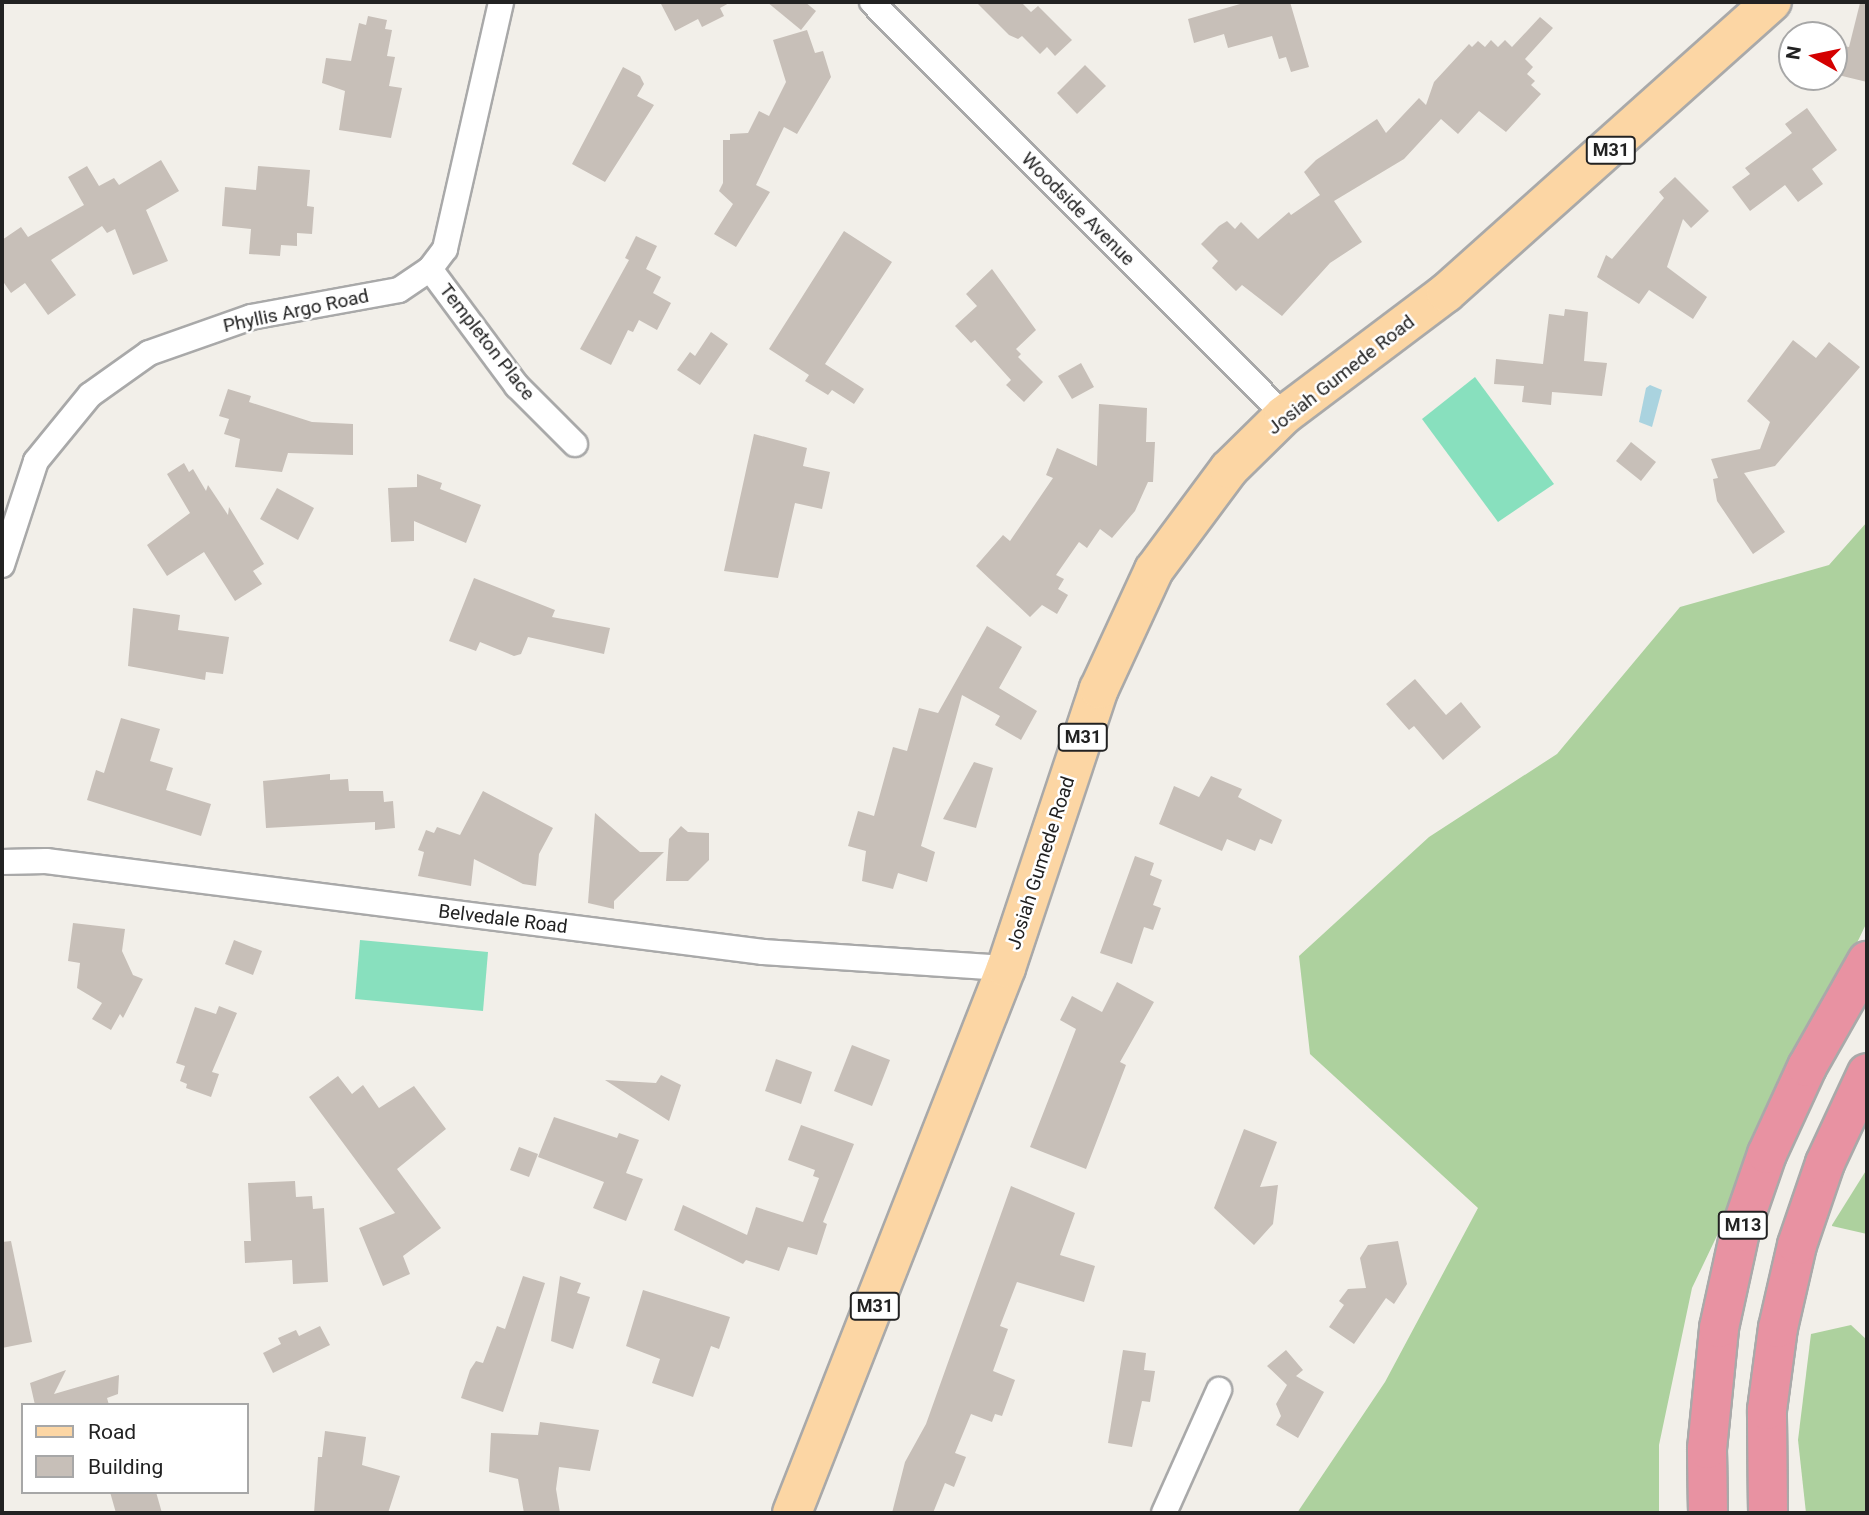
<!DOCTYPE html>
<html>
<head>
<meta charset="utf-8">
<style>
  body { margin:0 }
  #map { position:relative; width:1869px; height:1515px; overflow:hidden; background:#f2efe9; font-family:Roboto,sans-serif }
  div>[style] { position:absolute }
  .forest>* { inset:0; background:#add19e }
  .pitch>* { inset:0; background:#88e0be }
  .water>* { inset:0; background:#aad3df }
  .building>* { inset:0; background:#c7bfb8 }
  .roads { filter:drop-shadow(2px 0 #a9a9a9) drop-shadow(-2px 0 #a9a9a9) drop-shadow(0 2px #a9a9a9) drop-shadow(0 -2px #a9a9a9) }
  .minor>* { height:24px; margin:-12px; padding:0 12px; transform-origin:12px; border-radius:12px; background:#fff }
  .primary>* { height:38px; margin:-19px; padding:0 19px; transform-origin:19px; border-radius:19px; background:#fcd6a4 }
  .motorway>* { height:38px; margin:-19px; padding:0 19px; transform-origin:19px; border-radius:19px; background:#e892a2 }
  span { translate:-50% -50%; white-space:nowrap; text-align:center; line-height:1.15; -webkit-text-stroke:5px #fff; paint-order:stroke }
  .shield-label span { padding:2px 5px; background:#fff; border:2px solid; border-radius:5px; -webkit-text-stroke-width:0 }
  .shield-label { font-size:18px; color:#222; font-weight:700 }
  .street-label { font-size:19px; color:#222 }
  .frame { position:absolute; inset:0; border:4px solid #222; pointer-events:none }
  .legend { position:absolute; left:21px; top:1403px; width:228px; height:91px; box-sizing:border-box; background:#fff; border:2px solid #a7a7a7; margin:0; padding:9px 12px; list-style:none; font-size:21px; color:#222 }
  .legend li { display:flex; align-items:center; gap:14px; height:35px }
  .legend b { width:35px; border:2px solid #a7a7a7 }
  .north { position:absolute; left:1778px; top:21px; width:70px; height:70px; box-sizing:border-box; background:#fff; border:2px solid #a7a7a7; border-radius:50%; rotate:279deg; font-size:19px; font-weight:700; line-height:28px; text-align:center; color:#222 }
  .north::after { content:''; display:block; margin:auto; width:24px; height:32px; background:#d40000; clip-path:polygon(50% 0,100% 100%,50% 72%,0 100%) }
</style>
</head>
<body>
<div id="map">
  <div class="forest">
    <i style="clip-path:polygon(1867px 522px,1867px 922px,1692px 1288px,1659px 1445px,1659px 1513px,1297px 1513px,1385px 1382px,1478px 1208px,1310px 1054px,1299px 956px,1429px 837px,1557px 754px,1680px 607px,1829px 565px)"></i>
    <i style="clip-path:polygon(1867px 1169px,1867px 1234px,1832px 1226px,1832px 1225px)"></i>
    <i style="clip-path:polygon(1851px 1325px,1867px 1340px,1867px 1513px,1806px 1513px,1798px 1440px,1811px 1334px)"></i>
  </div>
  <div class="pitch">
    <i style="clip-path:polygon(1475px 377px,1554px 484px,1498px 522px,1422px 419px)"></i>
    <i style="clip-path:polygon(360px 940px,488px 952px,483px 1011px,355px 999px)"></i>
  </div>
  <div class="water">
    <i style="clip-path:polygon(1650px 385px,1662px 390px,1652px 427px,1639px 422px,1646px 388px)"></i>
  </div>
  <div class="building">
    <i style="clip-path:polygon(660px 2px,731px 2px,720px 8px,724px 16px,702px 27px,698px 19px,675px 31px)"></i>
    <i style="clip-path:polygon(767px 2px,805px 2px,816px 11px,801px 30px)"></i>
    <i style="clip-path:polygon(976px 2px,1021px 2px,1031px 12px,1038px 6px,1072px 40px,1055px 56px,1047px 47px,1040px 54px,1022px 36px,1018px 39px,1009px 35px)"></i>
    <i style="clip-path:polygon(1247px 2px,1290px 2px,1309px 67px,1291px 72px,1286px 57px,1279px 59px,1272px 36px,1228px 48px,1224px 34px,1194px 43px,1188px 19px)"></i>
    <i style="clip-path:polygon(1860px 3px,1867px 4px,1867px 82px,1834px 74px,1834px 44px,1849px 47px)"></i>
    <i style="clip-path:polygon(368px 16px,387px 20px,385px 29px,392px 30px,387px 56px,395px 57px,389px 86px,402px 88px,391px 138px,339px 130px,345px 91px,322px 83px,326px 58px,351px 61px,359px 23px,366px 25px)"></i>
    <i style="clip-path:polygon(1540px 17px,1553px 28px,1525px 59px,1533px 67px,1527px 74px,1535px 81px,1531px 85px,1541px 94px,1506px 132px,1479px 111px,1458px 134px,1441px 119px,1404px 159px,1334px 201px,1362px 242px,1330px 263px,1282px 316px,1242px 285px,1236px 291px,1212px 268px,1218px 261px,1201px 244px,1219px 226px,1227px 221px,1235px 229px,1241px 222px,1258px 239px,1289px 212px,1291px 215px,1320px 195px,1304px 172px,1316px 160px,1377px 119px,1386px 133px,1419px 98px,1426px 105px,1434px 82px,1469px 44px,1472px 47px,1478px 41px,1485px 47px,1491px 40px,1498px 47px,1505px 40px,1512px 47px)"></i>
    <i style="clip-path:polygon(807px 30px,815px 53px,823px 51px,831px 77px,797px 134px,784px 127px,756px 185px,770px 192px,736px 247px,714px 234px,733px 204px,719px 191px,723px 183px,723px 140px,730px 140px,730px 134px,748px 133px,759px 111px,769px 116px,786px 82px,773px 40px)"></i>
    <i style="clip-path:polygon(1085px 65px,1106px 86px,1077px 114px,1057px 93px)"></i>
    <i style="clip-path:polygon(623px 67px,640px 76px,644px 84px,637px 96px,654px 105px,605px 182px,572px 164px)"></i>
    <i style="clip-path:polygon(1807px 108px,1837px 150px,1812px 169px,1823px 184px,1798px 202px,1785px 185px,1750px 211px,1732px 187px,1750px 174px,1745px 168px,1792px 133px,1785px 124px)"></i>
    <i style="clip-path:polygon(161px 160px,179px 191px,146px 210px,168px 261px,133px 275px,115px 229px,107px 233px,102px 226px,51px 260px,76px 295px,48px 315px,25px 283px,11px 293px,2px 280px,2px 240px,21px 227px,28px 237px,84px 205px,68px 177px,87px 166px,99px 186px,114px 178px,119px 185px)"></i>
    <i style="clip-path:polygon(258px 166px,310px 170px,307px 206px,314px 207px,312px 234px,297px 233px,297px 246px,281px 245px,280px 256px,249px 254px,251px 229px,222px 226px,225px 187px,256px 190px)"></i>
    <i style="clip-path:polygon(1675px 177px,1709px 211px,1691px 228px,1683px 219px,1667px 267px,1707px 297px,1693px 319px,1649px 290px,1639px 304px,1597px 277px,1606px 255px,1612px 259px,1664px 198px,1659px 192px)"></i>
    <i style="clip-path:polygon(844px 231px,892px 262px,825px 364px,864px 389px,854px 404px,832px 390px,828px 395px,805px 381px,809px 375px,769px 349px)"></i>
    <i style="clip-path:polygon(636px 236px,657px 246px,646px 269px,661px 277px,653px 293px,671px 303px,657px 330px,639px 320px,633px 332px,628px 330px,611px 365px,580px 349px,629px 260px,625px 258px)"></i>
    <i style="clip-path:polygon(992px 269px,1036px 330px,1016px 349px,1021px 354px,1018px 357px,1043px 382px,1024px 402px,1006px 385px,1011px 380px,975px 340px,971px 343px,955px 326px,977px 306px,966px 294px)"></i>
    <i style="clip-path:polygon(1565px 309px,1588px 312px,1584px 361px,1607px 363px,1602px 396px,1552px 392px,1551px 405px,1522px 402px,1524px 386px,1494px 384px,1496px 359px,1543px 364px,1549px 314px,1564px 316px)"></i>
    <i style="clip-path:polygon(711px 332px,728px 344px,700px 385px,677px 370px,690px 352px,695px 356px)"></i>
    <i style="clip-path:polygon(1793px 340px,1816px 358px,1829px 342px,1860px 367px,1775px 466px,1744px 473px,1785px 532px,1753px 554px,1717px 501px,1713px 479px,1718px 478px,1711px 459px,1760px 449px,1770px 422px,1747px 401px)"></i>
    <i style="clip-path:polygon(1081px 363px,1094px 387px,1072px 399px,1058px 376px)"></i>
    <i style="clip-path:polygon(228px 389px,251px 396px,249px 402px,312px 422px,353px 424px,353px 455px,288px 453px,282px 472px,235px 467px,240px 439px,224px 434px,229px 419px,219px 416px)"></i>
    <i style="clip-path:polygon(1099px 404px,1147px 408px,1146px 442px,1155px 442px,1153px 482px,1148px 482px,1135px 511px,1112px 538px,1100px 529px,1087px 548px,1079px 542px,1056px 575px,1064px 579px,1058px 589px,1068px 595px,1057px 614px,1042px 605px,1030px 617px,976px 566px,1003px 535px,1010px 541px,1053px 478px,1046px 475px,1057px 448px,1097px 466px)"></i>
    <i style="clip-path:polygon(754px 434px,807px 448px,803px 466px,830px 472px,822px 509px,795px 503px,778px 578px,724px 571px)"></i>
    <i style="clip-path:polygon(1631px 442px,1656px 462px,1641px 481px,1616px 461px)"></i>
    <i style="clip-path:polygon(184px 463px,189px 472px,193px 469px,206px 491px,208px 485px,228px 515px,229px 507px,264px 564px,253px 571px,262px 584px,235px 601px,204px 552px,167px 576px,147px 545px,190px 513px,167px 474px)"></i>
    <i style="clip-path:polygon(417px 474px,442px 483px,440px 489px,481px 505px,466px 543px,414px 521px,414px 541px,391px 542px,388px 488px,417px 487px)"></i>
    <i style="clip-path:polygon(277px 488px,314px 508px,298px 540px,260px 519px)"></i>
    <i style="clip-path:polygon(474px 578px,555px 610px,552px 617px,610px 628px,604px 654px,528px 637px,521px 654px,514px 656px,480px 642px,476px 651px,449px 641px)"></i>
    <i style="clip-path:polygon(133px 608px,180px 615px,178px 630px,229px 637px,223px 674px,206px 672px,205px 680px,128px 666px)"></i>
    <i style="clip-path:polygon(987px 626px,1022px 647px,999px 688px,1037px 711px,1021px 740px,995px 725px,1000px 716px,962px 695px,921px 846px,935px 852px,927px 882px,898px 873px,893px 889px,862px 881px,866px 851px,848px 846px,858px 811px,874px 816px,893px 747px,907px 751px,919px 708px,938px 713px)"></i>
    <i style="clip-path:polygon(1415px 679px,1446px 715px,1461px 702px,1481px 727px,1443px 760px,1414px 726px,1409px 730px,1386px 704px)"></i>
    <i style="clip-path:polygon(121px 718px,160px 729px,150px 761px,173px 768px,166px 790px,211px 804px,201px 836px,87px 800px,96px 770px,104px 773px)"></i>
    <i style="clip-path:polygon(974px 762px,993px 768px,976px 828px,943px 819px)"></i>
    <i style="clip-path:polygon(330px 774px,330px 780px,348px 779px,349px 791px,383px 791px,384px 802px,393px 801px,395px 828px,375px 830px,375px 822px,266px 828px,263px 781px)"></i>
    <i style="clip-path:polygon(1211px 776px,1242px 789px,1238px 797px,1282px 820px,1272px 844px,1260px 839px,1255px 851px,1227px 839px,1222px 851px,1159px 824px,1174px 786px,1199px 797px)"></i>
    <i style="clip-path:polygon(483px 791px,553px 828px,539px 854px,536px 886px,523px 884px,474px 859px,471px 886px,418px 876px,424px 852px,418px 850px,426px 830px,434px 833px,437px 827px,460px 835px)"></i>
    <i style="clip-path:polygon(595px 813px,640px 852px,664px 852px,614px 901px,614px 909px,588px 903px)"></i>
    <i style="clip-path:polygon(681px 826px,688px 832px,709px 833px,709px 860px,688px 881px,666px 881px,669px 839px)"></i>
    <i style="clip-path:polygon(1135px 856px,1154px 863px,1150px 875px,1162px 880px,1153px 905px,1161px 908px,1153px 930px,1144px 927px,1132px 964px,1100px 953px)"></i>
    <i style="clip-path:polygon(73px 923px,125px 929px,122px 951px,133px 975px,143px 979px,123px 1018px,120px 1014px,111px 1030px,92px 1019px,102px 1003px,77px 988px,80px 963px,68px 961px)"></i>
    <i style="clip-path:polygon(234px 940px,262px 951px,253px 975px,225px 964px)"></i>
    <i style="clip-path:polygon(1117px 982px,1154px 1002px,1120px 1062px,1126px 1065px,1086px 1169px,1030px 1147px,1076px 1029px,1060px 1020px,1072px 996px,1102px 1012px)"></i>
    <i style="clip-path:polygon(219px 1006px,237px 1013px,212px 1072px,219px 1074px,211px 1097px,186px 1088px,187px 1084px,180px 1081px,185px 1066px,176px 1063px,195px 1007px,216px 1014px)"></i>
    <i style="clip-path:polygon(852px 1045px,890px 1060px,872px 1106px,834px 1091px)"></i>
    <i style="clip-path:polygon(776px 1059px,812px 1072px,801px 1104px,765px 1091px)"></i>
    <i style="clip-path:polygon(661px 1075px,681px 1085px,669px 1121px,605px 1080px,656px 1083px)"></i>
    <i style="clip-path:polygon(338px 1076px,352px 1094px,363px 1085px,379px 1108px,414px 1086px,446px 1129px,397px 1169px,441px 1228px,403px 1256px,410px 1274px,383px 1286px,359px 1228px,395px 1213px,309px 1097px)"></i>
    <i style="clip-path:polygon(554px 1117px,617px 1138px,619px 1133px,639px 1140px,626px 1173px,643px 1179px,626px 1221px,593px 1208px,604px 1182px,538px 1157px)"></i>
    <i style="clip-path:polygon(801px 1125px,854px 1144px,823px 1222px,827px 1224px,817px 1255px,788px 1247px,779px 1271px,746px 1260px,743px 1264px,674px 1230px,683px 1205px,747px 1235px,756px 1207px,803px 1222px,819px 1178px,813px 1176px,815px 1170px,788px 1160px)"></i>
    <i style="clip-path:polygon(1244px 1129px,1277px 1142px,1260px 1187px,1278px 1185px,1273px 1224px,1254px 1245px,1214px 1208px)"></i>
    <i style="clip-path:polygon(519px 1147px,538px 1154px,529px 1177px,510px 1170px)"></i>
    <i style="clip-path:polygon(295px 1181px,296px 1197px,312px 1196px,313px 1209px,324px 1208px,328px 1282px,293px 1284px,292px 1260px,245px 1263px,244px 1241px,251px 1241px,248px 1183px)"></i>
    <i style="clip-path:polygon(1011px 1186px,1075px 1213px,1060px 1255px,1095px 1266px,1084px 1302px,1017px 1282px,1000px 1326px,1008px 1329px,993px 1371px,1015px 1380px,1002px 1416px,995px 1414px,992px 1422px,971px 1414px,955px 1453px,966px 1457px,954px 1487px,945px 1483px,933px 1513px,892px 1513px,905px 1462px,926px 1424px)"></i>
    <i style="clip-path:polygon(11px 1241px,32px 1342px,2px 1348px,2px 1242px)"></i>
    <i style="clip-path:polygon(1398px 1241px,1407px 1284px,1394px 1304px,1386px 1298px,1354px 1344px,1329px 1327px,1344px 1305px,1339px 1301px,1348px 1289px,1366px 1288px,1360px 1258px,1368px 1245px)"></i>
    <i style="clip-path:polygon(523px 1276px,545px 1283px,503px 1412px,461px 1398px,470px 1370px,476px 1361px,483px 1363px,497px 1326px,505px 1329px)"></i>
    <i style="clip-path:polygon(560px 1276px,581px 1283px,577px 1293px,590px 1297px,573px 1349px,551px 1341px)"></i>
    <i style="clip-path:polygon(643px 1290px,730px 1317px,719px 1349px,711px 1346px,693px 1397px,652px 1383px,660px 1359px,626px 1346px)"></i>
    <i style="clip-path:polygon(320px 1326px,330px 1345px,273px 1373px,263px 1353px,281px 1344px,278px 1338px,296px 1330px,299px 1336px)"></i>
    <i style="clip-path:polygon(1123px 1350px,1146px 1353px,1144px 1370px,1155px 1371px,1150px 1402px,1142px 1401px,1132px 1447px,1108px 1443px)"></i>
    <i style="clip-path:polygon(1286px 1350px,1303px 1370px,1296px 1376px,1324px 1392px,1298px 1438px,1276px 1425px,1281px 1416px,1276px 1404px,1287px 1385px,1267px 1366px)"></i>
    <i style="clip-path:polygon(66px 1370px,54px 1394px,119px 1375px,118px 1394px,107px 1398px,109px 1405px,35px 1405px,30px 1383px)"></i>
    <i style="clip-path:polygon(540px 1422px,599px 1430px,590px 1471px,559px 1467px,556px 1489px,560px 1513px,524px 1513px,518px 1479px,489px 1472px,491px 1433px,538px 1435px)"></i>
    <i style="clip-path:polygon(325px 1431px,366px 1437px,362px 1465px,400px 1476px,388px 1513px,314px 1513px,318px 1457px,322px 1457px)"></i>
    <i style="clip-path:polygon(110px 1492px,156px 1492px,162px 1513px,116px 1513px)"></i>
  </div>
  <div class="roads">
    <div class="minor">
      <i style="left:872px;top:2px;width:583px;rotate:45.07deg"></i>
      <i style="left:430px;top:269px;width:146px;rotate:53.4deg"></i>
      <i style="left:517px;top:386px;width:82px;rotate:45deg"></i>
      <i style="left:2px;top:565px;width:109px;rotate:-71.9deg"></i>
      <i style="left:36px;top:461px;width:85px;rotate:-50.7deg"></i>
      <i style="left:90px;top:395px;width:72px;rotate:-35.4deg"></i>
      <i style="left:149px;top:353px;width:108px;rotate:-19.4deg"></i>
      <i style="left:251px;top:317px;width:150px;rotate:-10.3deg"></i>
      <i style="left:399px;top:290px;width:37px;rotate:-34deg"></i>
      <i style="left:430px;top:269px;width:25px;rotate:-53deg"></i>
      <i style="left:445px;top:249px;width:253px;rotate:-77.2deg"></i>
      <i style="left:2px;top:862px;width:44px;rotate:-1.3deg"></i>
      <i style="left:46px;top:861px;width:723px;rotate:7.23deg"></i>
      <i style="left:763px;top:952px;width:244px;rotate:3.8deg"></i>
      <i style="left:1164px;top:1513px;width:135px;rotate:-65.9deg"></i>
    </div>
    <div class="primary">
      <i style="left:792px;top:1513px;width:586px;rotate:-68.56deg"></i>
      <i style="left:1006px;top:968px;width:294px;rotate:-71.6deg"></i>
      <i style="left:1099px;top:689px;width:131px;rotate:-65.2deg"></i>
      <i style="left:1154px;top:570px;width:126px;rotate:-53.4deg"></i>
      <i style="left:1229px;top:469px;width:77px;rotate:-44.5deg"></i>
      <i style="left:1284px;top:415px;width:203px;rotate:-37deg"></i>
      <i style="left:1446px;top:293px;width:437px;rotate:-41.8deg"></i>
    </div>
    <div class="motorway">
      <i style="left:1708px;top:1513px;width:64px;rotate:-90.9deg"></i>
      <i style="left:1707px;top:1449px;width:122px;rotate:-84.3deg"></i>
      <i style="left:1719px;top:1328px;width:98px;rotate:-77.7deg"></i>
      <i style="left:1740px;top:1232px;width:83px;rotate:-70.9deg"></i>
      <i style="left:1767px;top:1154px;width:96px;rotate:-65.3deg"></i>
      <i style="left:1807px;top:1067px;width:122px;rotate:-60.5deg"></i>
      <i style="left:1768px;top:1513px;width:103px;rotate:-90.6deg"></i>
      <i style="left:1767px;top:1410px;width:83px;rotate:-82.4deg"></i>
      <i style="left:1778px;top:1328px;width:85px;rotate:-77.1deg"></i>
      <i style="left:1797px;top:1245px;width:87px;rotate:-71.1deg"></i>
      <i style="left:1825px;top:1163px;width:99px;rotate:-65deg"></i>
    </div>
  </div>
  <div class="shield-label">
    <span style="left:1611px;top:150px">M31</span>
    <span style="left:1083px;top:737px">M31</span>
    <span style="left:1743px;top:1225px">M13</span>
    <span style="left:875px;top:1306px">M31</span>
  </div>
  <div class="street-label">
    <span style="left:1078px;top:209px;rotate:45deg">Woodside Avenue</span>
    <span style="left:296px;top:311px;rotate:-12deg">Phyllis Argo Road</span>
    <span style="left:487px;top:342px;rotate:52deg">Templeton Place</span>
    <span style="left:1341px;top:375px;rotate:-38deg">Josiah Gumede Road</span>
    <span style="left:1041px;top:863px;rotate:-72deg">Josiah Gumede Road</span>
    <span style="left:503px;top:919px;rotate:7deg">Belvedale Road</span>
  </div>
  <div class="frame"></div>
  <ul class="legend">
  <li><b style="height:9px;background:#fcd6a4"></b>Road</li>
  <li><b style="height:19px;background:#c7bfb8"></b>Building</li>
  </ul>
  <div class="north">N</div>
</div>
</body>
</html>
